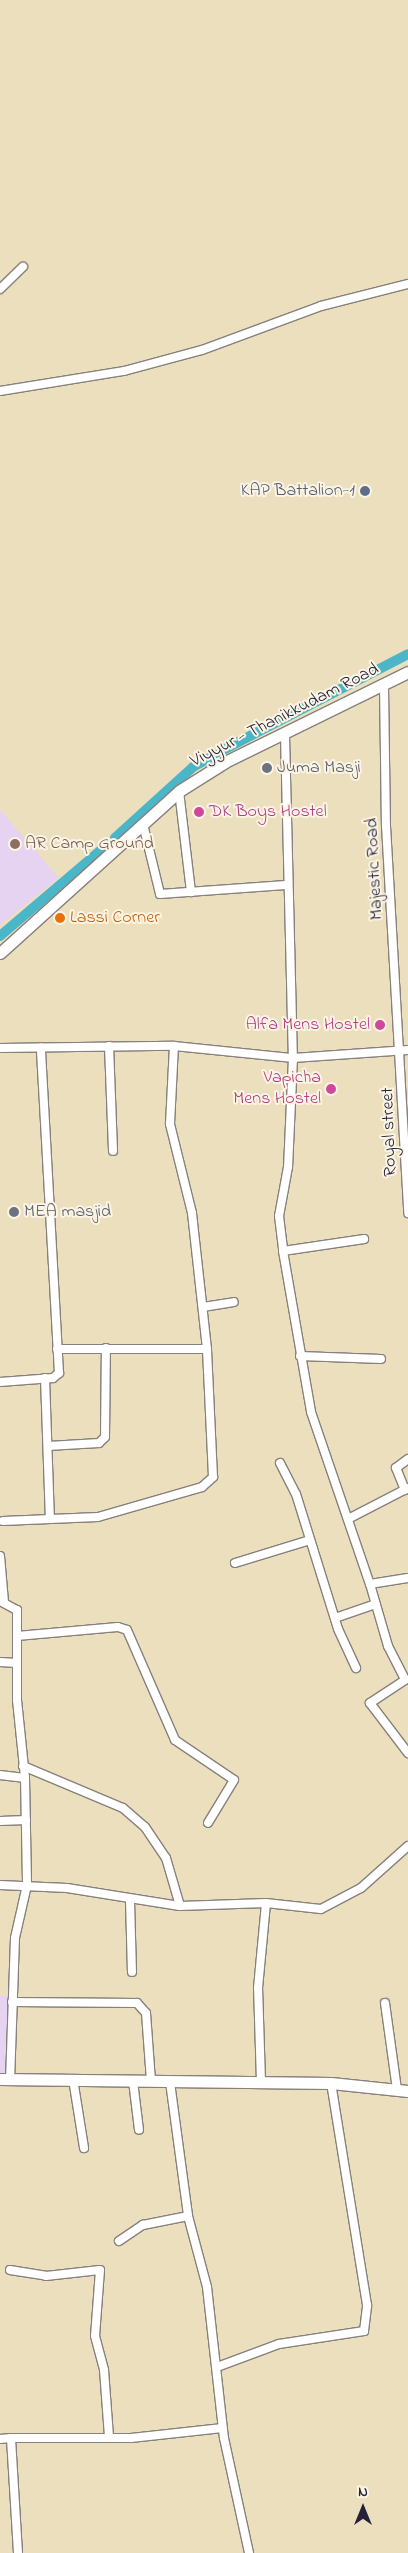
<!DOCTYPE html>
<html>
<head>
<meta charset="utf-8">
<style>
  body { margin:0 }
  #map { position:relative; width:408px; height:2553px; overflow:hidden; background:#ecdfbd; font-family:"Indie Flower",sans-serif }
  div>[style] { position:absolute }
  .built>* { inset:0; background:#e5d3f1 }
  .canal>* { height:10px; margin:-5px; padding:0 5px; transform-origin:5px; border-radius:5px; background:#4bb6c7 }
  .roads { filter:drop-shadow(1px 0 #87807c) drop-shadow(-1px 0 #87807c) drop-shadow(0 1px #87807c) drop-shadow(0 -1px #87807c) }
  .street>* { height:8px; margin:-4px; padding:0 4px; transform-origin:4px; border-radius:4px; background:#fff }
  .secondary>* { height:11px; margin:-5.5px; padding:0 5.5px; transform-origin:5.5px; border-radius:5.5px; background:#fff }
  .dots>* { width:14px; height:14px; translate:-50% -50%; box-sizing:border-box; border:2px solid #fcf5e5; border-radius:50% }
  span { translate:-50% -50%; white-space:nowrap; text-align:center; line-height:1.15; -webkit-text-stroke:4px #fcf5e5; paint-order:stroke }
  .service-label { font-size:18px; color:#4e5e75 }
  .right { translate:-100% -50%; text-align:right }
  .street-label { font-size:18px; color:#22223b }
  .worship-label { font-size:18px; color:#5b616d }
  .left { translate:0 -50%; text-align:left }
  .hotel-label { font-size:18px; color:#b23c85 }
  .education-label { font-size:18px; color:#785e54 }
  .food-label { font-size:18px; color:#c56008 }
  .north { position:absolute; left:338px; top:2483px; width:50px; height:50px; -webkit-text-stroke:4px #fcf5e5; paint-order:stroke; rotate:0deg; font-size:14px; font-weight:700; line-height:20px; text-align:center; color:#22223b }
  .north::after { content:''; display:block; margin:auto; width:18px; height:22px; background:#22223b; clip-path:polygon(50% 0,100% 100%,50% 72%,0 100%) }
</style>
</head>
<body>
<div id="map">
  <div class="built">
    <i style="clip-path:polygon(0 810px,59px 878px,0 925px)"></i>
    <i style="clip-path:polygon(0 1996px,9px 1996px,8px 2077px,0 2077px)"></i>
  </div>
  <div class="canal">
    <i style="left:225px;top:749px;width:206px;rotate:-27.4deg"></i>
    <i style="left:115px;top:838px;width:105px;rotate:-42.3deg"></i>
    <i style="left:193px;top:767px;width:25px;rotate:-29deg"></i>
    <i style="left:0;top:936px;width:140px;rotate:-40.4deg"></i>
  </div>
  <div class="roads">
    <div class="street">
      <i style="left:0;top:289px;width:32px;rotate:-44deg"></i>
      <i style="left:0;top:391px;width:126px;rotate:-9.2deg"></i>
      <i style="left:124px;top:371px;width:81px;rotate:-15.1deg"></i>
      <i style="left:202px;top:350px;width:127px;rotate:-20.3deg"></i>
      <i style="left:321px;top:306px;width:90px;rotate:-14.2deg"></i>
      <i style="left:384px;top:686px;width:140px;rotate:89.2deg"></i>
      <i style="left:386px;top:826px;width:388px;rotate:86.7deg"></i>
      <i style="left:285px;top:735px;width:323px;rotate:88.6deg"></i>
      <i style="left:293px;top:1058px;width:109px;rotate:92.6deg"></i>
      <i style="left:288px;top:1167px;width:50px;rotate:100.4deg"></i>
      <i style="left:279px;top:1216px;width:35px;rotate:83deg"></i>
      <i style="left:283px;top:1251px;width:163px;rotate:80.1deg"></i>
      <i style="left:311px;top:1412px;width:182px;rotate:71.1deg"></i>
      <i style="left:370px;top:1584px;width:38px;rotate:-9deg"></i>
      <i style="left:179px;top:791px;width:102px;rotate:83.2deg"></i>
      <i style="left:143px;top:824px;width:72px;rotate:76.3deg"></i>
      <i style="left:160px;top:894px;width:126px;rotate:-4.1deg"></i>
      <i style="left:109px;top:1046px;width:105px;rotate:87.8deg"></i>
      <i style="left:0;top:1048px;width:174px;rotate:-0.7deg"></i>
      <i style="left:174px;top:1046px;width:120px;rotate:5.8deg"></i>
      <i style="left:293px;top:1058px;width:115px;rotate:-4deg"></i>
      <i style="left:283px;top:1251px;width:82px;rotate:-8.4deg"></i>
      <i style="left:203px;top:1307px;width:31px;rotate:-9deg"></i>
      <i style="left:57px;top:1349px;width:150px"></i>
      <i style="left:300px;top:1356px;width:81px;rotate:2.1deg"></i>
      <i style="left:45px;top:1378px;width:140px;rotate:88deg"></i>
      <i style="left:0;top:1382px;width:53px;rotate:-4.3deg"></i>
      <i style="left:53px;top:1378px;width:8px;rotate:-40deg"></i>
      <i style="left:59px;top:1373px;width:326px;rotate:-93.2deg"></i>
      <i style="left:48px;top:1446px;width:51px;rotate:-3.4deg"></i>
      <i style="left:99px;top:1443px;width:8px;rotate:-45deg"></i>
      <i style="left:105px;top:1437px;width:89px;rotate:-89.4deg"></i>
      <i style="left:280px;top:1463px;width:35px;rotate:63deg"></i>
      <i style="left:296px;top:1494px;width:141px;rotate:72.7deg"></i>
      <i style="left:338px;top:1629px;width:43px;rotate:65.2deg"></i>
      <i style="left:405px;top:1490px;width:24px;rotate:-112deg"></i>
      <i style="left:396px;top:1468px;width:15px;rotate:-37deg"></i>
      <i style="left:348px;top:1519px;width:68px;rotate:-27.3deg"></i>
      <i style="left:3px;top:1521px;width:95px;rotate:-2.4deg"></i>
      <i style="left:98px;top:1517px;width:108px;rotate:-16.1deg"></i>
      <i style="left:202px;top:1487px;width:15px;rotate:-42deg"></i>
      <i style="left:213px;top:1477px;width:128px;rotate:-92.7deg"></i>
      <i style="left:207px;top:1349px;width:137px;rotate:-96.3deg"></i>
      <i style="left:192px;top:1213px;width:92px;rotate:-103.9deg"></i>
      <i style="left:170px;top:1124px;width:78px;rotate:-87.1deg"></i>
      <i style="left:0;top:1556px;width:46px;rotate:85deg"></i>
      <i style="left:235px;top:1563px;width:78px;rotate:-17deg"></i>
      <i style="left:370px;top:1584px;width:65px;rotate:73.8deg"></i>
      <i style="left:388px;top:1646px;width:38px;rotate:63deg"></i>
      <i style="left:405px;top:1680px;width:42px;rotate:146.7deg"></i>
      <i style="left:370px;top:1703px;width:63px;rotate:52.8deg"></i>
      <i style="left:0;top:1601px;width:19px;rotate:28deg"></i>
      <i style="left:17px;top:1610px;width:90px;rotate:90deg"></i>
      <i style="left:17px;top:1700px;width:78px;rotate:84.1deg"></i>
      <i style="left:25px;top:1778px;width:107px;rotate:88.9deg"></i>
      <i style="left:27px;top:1885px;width:54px;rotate:102.8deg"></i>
      <i style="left:15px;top:1938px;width:141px;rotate:92deg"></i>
      <i style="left:335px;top:1618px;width:43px;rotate:-18.9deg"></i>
      <i style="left:17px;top:1636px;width:101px;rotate:-5.1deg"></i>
      <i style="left:118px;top:1627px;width:9px;rotate:18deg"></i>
      <i style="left:127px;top:1630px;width:120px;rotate:66.4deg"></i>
      <i style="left:175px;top:1740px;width:71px;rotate:34.1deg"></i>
      <i style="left:234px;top:1780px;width:50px;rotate:121.2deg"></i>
      <i style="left:0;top:1662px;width:17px;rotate:3deg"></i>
      <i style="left:23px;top:1766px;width:108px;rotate:22.8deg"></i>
      <i style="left:123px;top:1808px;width:29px;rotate:41deg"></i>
      <i style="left:145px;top:1827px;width:37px;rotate:56deg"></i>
      <i style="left:166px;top:1858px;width:50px;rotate:73.7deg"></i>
      <i style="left:0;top:1775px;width:25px;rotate:7deg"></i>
      <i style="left:0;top:1821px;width:26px;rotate:-2deg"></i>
      <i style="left:0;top:1885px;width:67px;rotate:2.6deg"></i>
      <i style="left:67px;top:1888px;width:114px;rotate:9.1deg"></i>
      <i style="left:180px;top:1906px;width:86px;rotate:-2deg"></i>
      <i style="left:266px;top:1903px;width:55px;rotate:6.2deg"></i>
      <i style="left:321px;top:1909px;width:45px;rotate:-27.7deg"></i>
      <i style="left:361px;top:1888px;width:63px;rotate:-41.8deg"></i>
      <i style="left:130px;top:1901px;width:71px;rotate:88.4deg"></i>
      <i style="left:12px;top:2002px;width:125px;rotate:0.5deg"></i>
      <i style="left:137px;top:2003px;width:13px;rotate:48deg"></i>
      <i style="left:146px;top:2013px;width:68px;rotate:85.8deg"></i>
      <i style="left:385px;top:2003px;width:88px;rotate:82.1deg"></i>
      <i style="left:73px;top:2079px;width:70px;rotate:80.9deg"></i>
      <i style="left:133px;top:2081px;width:49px;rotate:83deg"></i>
      <i style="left:170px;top:2082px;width:135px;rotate:82.3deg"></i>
      <i style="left:188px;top:2216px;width:73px;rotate:75deg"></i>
      <i style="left:207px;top:2287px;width:152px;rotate:83.6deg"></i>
      <i style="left:224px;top:2438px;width:118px;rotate:77.7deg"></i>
      <i style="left:261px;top:2082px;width:94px;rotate:-91.8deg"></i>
      <i style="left:258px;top:1988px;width:85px;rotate:-84.6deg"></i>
      <i style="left:119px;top:2241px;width:29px;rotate:-34deg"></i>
      <i style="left:143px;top:2225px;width:46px;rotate:-11.3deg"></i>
      <i style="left:10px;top:2270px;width:36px;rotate:9deg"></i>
      <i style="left:46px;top:2276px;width:54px;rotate:-6.3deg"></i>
      <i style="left:100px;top:2270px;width:66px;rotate:94.3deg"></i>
      <i style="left:95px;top:2336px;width:35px;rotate:75deg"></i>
      <i style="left:104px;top:2370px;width:66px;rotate:85.7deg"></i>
      <i style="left:217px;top:2367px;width:66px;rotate:-20.4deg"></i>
      <i style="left:279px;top:2344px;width:86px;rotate:-8.7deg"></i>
      <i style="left:364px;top:2331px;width:26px;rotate:-83deg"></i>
      <i style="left:367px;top:2305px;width:225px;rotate:-99.2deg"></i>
      <i style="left:0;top:2439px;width:11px;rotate:-5deg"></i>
      <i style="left:18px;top:2553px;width:115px;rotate:-93.5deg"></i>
      <i style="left:11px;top:2438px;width:120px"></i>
      <i style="left:131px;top:2438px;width:92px;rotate:-6.3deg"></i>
    </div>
    <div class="secondary">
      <i style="left:0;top:953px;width:241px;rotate:-42.1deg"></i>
      <i style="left:179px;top:791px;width:54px;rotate:-32.2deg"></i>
      <i style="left:225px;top:762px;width:204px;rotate:-26.2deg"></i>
      <i style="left:0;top:2079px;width:331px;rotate:0.7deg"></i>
      <i style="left:331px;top:2083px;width:77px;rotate:5.9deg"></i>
    </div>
  </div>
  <div class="dots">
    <i style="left:365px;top:491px;background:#5c6f8a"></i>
    <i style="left:267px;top:768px;background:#6b7280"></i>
    <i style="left:199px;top:812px;background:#d1479c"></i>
    <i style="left:15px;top:844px;background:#8d6e63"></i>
    <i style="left:60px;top:918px;background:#e8710a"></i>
    <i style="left:380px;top:1025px;background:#d1479c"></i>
    <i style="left:331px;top:1089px;background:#d1479c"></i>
    <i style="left:14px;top:1212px;background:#6b7280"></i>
  </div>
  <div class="service-label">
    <span class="right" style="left:355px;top:491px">KAP Battalion-1</span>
  </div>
  <div class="street-label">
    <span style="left:285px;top:716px;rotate:-27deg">Viyyur - Thanikkudam Road</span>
    <span style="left:375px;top:869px;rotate:-93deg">Majestic Road</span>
    <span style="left:390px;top:1132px;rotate:-92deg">Royal street</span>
  </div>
  <div class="worship-label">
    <span class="left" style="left:277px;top:768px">Juma Masji</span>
    <span class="left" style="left:24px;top:1212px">MEA masjid</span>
  </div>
  <div class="hotel-label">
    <span class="left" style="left:209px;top:812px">DK Boys Hostel</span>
    <span class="right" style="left:370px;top:1025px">Alfa Mens Hostel</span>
    <span class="right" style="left:321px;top:1089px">Vapicha<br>Mens Hostel</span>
  </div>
  <div class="education-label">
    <span class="left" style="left:25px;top:844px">AR Camp Ground</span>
  </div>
  <div class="food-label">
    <span class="left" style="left:70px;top:918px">Lassi Corner</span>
  </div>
  <div class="north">N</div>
</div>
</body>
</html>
